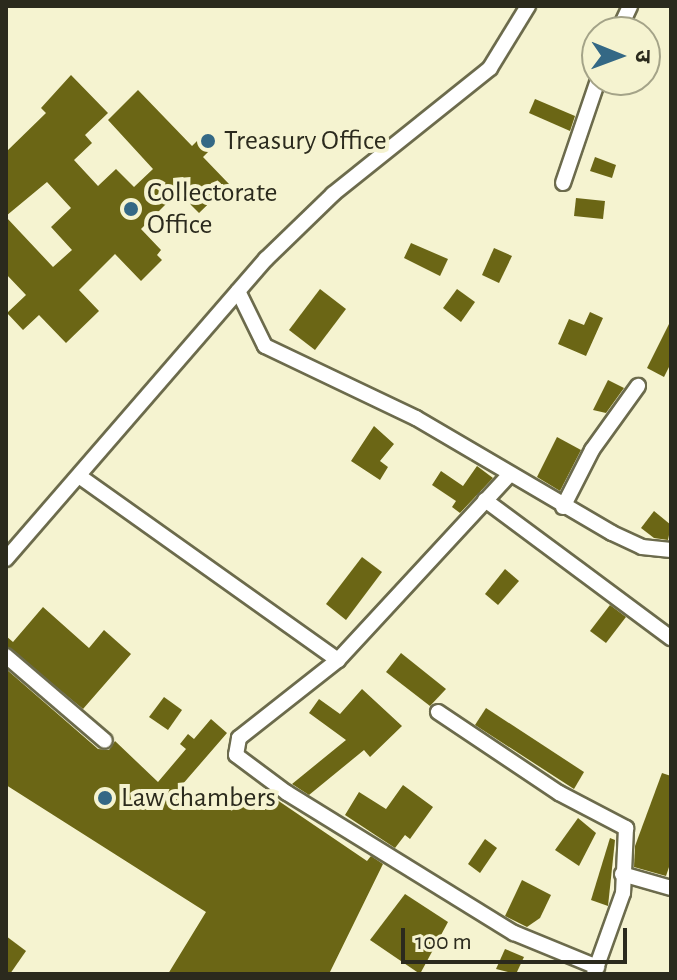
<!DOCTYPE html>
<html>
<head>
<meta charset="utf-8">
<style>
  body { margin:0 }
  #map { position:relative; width:677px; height:980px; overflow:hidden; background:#f5f3d0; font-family:"Alegreya Sans","Noto Sans Devanagari",sans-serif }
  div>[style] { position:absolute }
  .building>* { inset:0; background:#6b6615 }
  .roads { filter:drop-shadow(2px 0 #6c6b4c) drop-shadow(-2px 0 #6c6b4c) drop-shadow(0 2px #6c6b4c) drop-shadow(0 -2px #6c6b4c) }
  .street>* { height:14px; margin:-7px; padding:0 7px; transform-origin:7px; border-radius:7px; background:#fff }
  .dots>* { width:22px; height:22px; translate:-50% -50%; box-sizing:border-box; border:4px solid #f5f3d0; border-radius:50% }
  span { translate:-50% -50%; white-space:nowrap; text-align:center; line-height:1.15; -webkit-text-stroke:8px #f5f3d0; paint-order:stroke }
  .poi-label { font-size:28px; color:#2b2a1d }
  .left { translate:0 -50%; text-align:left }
  .frame { position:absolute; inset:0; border:8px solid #2b2a1d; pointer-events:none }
  .north { position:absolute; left:581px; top:16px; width:80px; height:80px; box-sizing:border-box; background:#f5f3d0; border:2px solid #a4a388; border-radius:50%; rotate:91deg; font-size:22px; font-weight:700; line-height:32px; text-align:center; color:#2b2a1d }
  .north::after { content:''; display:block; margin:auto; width:28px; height:36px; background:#346885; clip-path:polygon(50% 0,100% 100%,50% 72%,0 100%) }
  .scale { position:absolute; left:401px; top:928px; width:226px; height:36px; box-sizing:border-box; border:4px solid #2b2a1d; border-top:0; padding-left:10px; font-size:24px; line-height:28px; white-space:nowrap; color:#2b2a1d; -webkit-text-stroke:6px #f5f3d0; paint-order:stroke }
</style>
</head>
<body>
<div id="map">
  <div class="building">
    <i style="clip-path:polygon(71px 75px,108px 113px,85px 135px,92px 143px,74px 160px,98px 186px,116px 169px,134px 187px,153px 169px,108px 120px,138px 90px,192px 146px,207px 131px,218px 142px,203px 157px,229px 184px,199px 213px,178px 192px,141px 229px,161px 250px,157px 255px,162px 260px,141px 281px,115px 254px,79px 290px,99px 311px,66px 343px,39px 315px,23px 330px,7px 313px,26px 295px,6px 274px,6px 217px,53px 267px,72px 250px,51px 227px,71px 208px,47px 182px,6px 216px,6px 152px,46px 113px,41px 108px)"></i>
    <i style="clip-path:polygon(535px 99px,575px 116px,570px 131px,529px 113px)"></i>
    <i style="clip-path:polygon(595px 157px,616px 165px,612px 178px,590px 171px)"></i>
    <i style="clip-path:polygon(576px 198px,605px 201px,603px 219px,574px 216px)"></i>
    <i style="clip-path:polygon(411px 243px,448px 259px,440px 276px,404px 258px)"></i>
    <i style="clip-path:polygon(494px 248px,512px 256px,499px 283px,482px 275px)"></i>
    <i style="clip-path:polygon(320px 289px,346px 309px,315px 350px,289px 330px)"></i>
    <i style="clip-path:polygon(457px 289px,475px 302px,461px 322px,443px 308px)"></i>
    <i style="clip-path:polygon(590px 312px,603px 318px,586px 356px,558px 344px,569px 319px,584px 325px)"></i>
    <i style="clip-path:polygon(671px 320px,671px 363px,664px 377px,647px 368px)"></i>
    <i style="clip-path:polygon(608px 380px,624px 388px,606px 413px,593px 410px)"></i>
    <i style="clip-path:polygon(374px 426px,394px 444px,380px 461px,388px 467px,380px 480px,351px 461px)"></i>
    <i style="clip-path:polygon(557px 437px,581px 450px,560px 491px,537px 477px)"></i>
    <i style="clip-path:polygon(477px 466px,493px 478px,460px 513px,452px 507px,456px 501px,432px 485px,441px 471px,463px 486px)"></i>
    <i style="clip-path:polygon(654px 511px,671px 525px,668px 540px,654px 538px,641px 528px)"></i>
    <i style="clip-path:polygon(362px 557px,382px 572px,346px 620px,326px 604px)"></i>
    <i style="clip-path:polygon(505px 569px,519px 581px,498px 605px,485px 594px)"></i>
    <i style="clip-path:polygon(610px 605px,626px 617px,606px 643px,590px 631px)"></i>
    <i style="clip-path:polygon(43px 607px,89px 648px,104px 630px,131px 654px,83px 709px,6px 646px,6px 636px,13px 642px)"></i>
    <i style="clip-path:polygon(401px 653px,446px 689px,430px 706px,386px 672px)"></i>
    <i style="clip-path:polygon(6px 669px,98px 749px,109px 750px,115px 741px,158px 782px,186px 749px,180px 744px,188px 734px,194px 739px,211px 719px,227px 733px,175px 793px,198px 807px,261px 789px,367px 861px,371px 856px,383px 864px,329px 974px,168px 974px,206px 912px,6px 785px)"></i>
    <i style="clip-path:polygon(362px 689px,402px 726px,370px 757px,364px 750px,309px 795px,292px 784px,346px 740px,309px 713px,319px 699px,340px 714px)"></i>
    <i style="clip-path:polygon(164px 697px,182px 710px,168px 730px,149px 717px)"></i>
    <i style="clip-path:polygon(486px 708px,584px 772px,574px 789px,475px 725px)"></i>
    <i style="clip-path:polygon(662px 773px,671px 776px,671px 861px,666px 876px,634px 867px,635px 846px)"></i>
    <i style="clip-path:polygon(403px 785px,433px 807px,410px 839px,405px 835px,395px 848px,345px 815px,359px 792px,386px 809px)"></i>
    <i style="clip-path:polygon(578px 818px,596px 833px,579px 866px,555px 850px)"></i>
    <i style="clip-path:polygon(610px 838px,615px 840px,608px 906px,591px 900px)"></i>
    <i style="clip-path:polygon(485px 839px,497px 848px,480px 873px,468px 864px)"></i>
    <i style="clip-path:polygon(522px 880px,551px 895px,540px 918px,527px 927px,505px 916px)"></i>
    <i style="clip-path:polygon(405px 894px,448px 922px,420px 974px,370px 940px)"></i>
    <i style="clip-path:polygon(6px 936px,26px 951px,10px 974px,6px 974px)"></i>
    <i style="clip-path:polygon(505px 949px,524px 957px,516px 974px,496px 969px)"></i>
  </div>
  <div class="roads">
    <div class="street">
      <i style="left:618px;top:32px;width:29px;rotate:-65deg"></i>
      <i style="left:563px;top:183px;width:109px;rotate:-71.2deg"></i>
      <i style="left:238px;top:291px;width:61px;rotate:63.9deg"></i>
      <i style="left:265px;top:346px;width:167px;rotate:25.5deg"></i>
      <i style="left:416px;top:418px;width:227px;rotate:30.4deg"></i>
      <i style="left:612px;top:533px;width:33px;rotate:25deg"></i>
      <i style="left:642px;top:547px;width:29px;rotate:6deg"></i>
      <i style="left:79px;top:476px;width:318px;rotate:35.4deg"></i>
      <i style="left:338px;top:660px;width:253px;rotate:-47.2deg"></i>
      <i style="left:485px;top:500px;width:232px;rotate:36.6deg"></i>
      <i style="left:563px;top:507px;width:64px;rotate:-63deg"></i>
      <i style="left:592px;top:450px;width:79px;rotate:-54.3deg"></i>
      <i style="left:6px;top:559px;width:397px;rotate:-49.1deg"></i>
      <i style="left:266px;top:259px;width:93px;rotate:-44.1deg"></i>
      <i style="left:333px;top:194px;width:201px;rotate:-38.7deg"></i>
      <i style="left:490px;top:68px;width:73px;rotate:-58.5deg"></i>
      <i style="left:6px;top:656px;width:130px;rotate:40.6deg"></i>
      <i style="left:338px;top:660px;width:126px;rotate:141.8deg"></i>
      <i style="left:239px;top:738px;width:17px;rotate:100deg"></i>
      <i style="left:236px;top:755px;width:64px;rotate:36.7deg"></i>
      <i style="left:287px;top:793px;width:267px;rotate:31.7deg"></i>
      <i style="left:514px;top:933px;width:90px;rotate:22.3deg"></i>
      <i style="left:438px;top:712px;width:146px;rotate:33.8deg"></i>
      <i style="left:559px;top:793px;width:76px;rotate:27.6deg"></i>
      <i style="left:626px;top:828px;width:65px;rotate:92.6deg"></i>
      <i style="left:623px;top:893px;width:86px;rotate:109.7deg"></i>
      <i style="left:622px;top:874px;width:51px;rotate:15.9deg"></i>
    </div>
  </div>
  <div class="dots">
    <i style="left:208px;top:141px;background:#346885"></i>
    <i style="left:131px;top:209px;background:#346885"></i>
    <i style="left:105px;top:798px;background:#346885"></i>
  </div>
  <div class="poi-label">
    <span class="left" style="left:224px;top:141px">Treasury Office</span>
    <span class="left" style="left:147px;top:209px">Collectorate<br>Office</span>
    <span class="left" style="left:121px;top:798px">Law chambers</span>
  </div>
  <div class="frame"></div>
  <div class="north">उ</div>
  <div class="scale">100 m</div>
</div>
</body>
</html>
